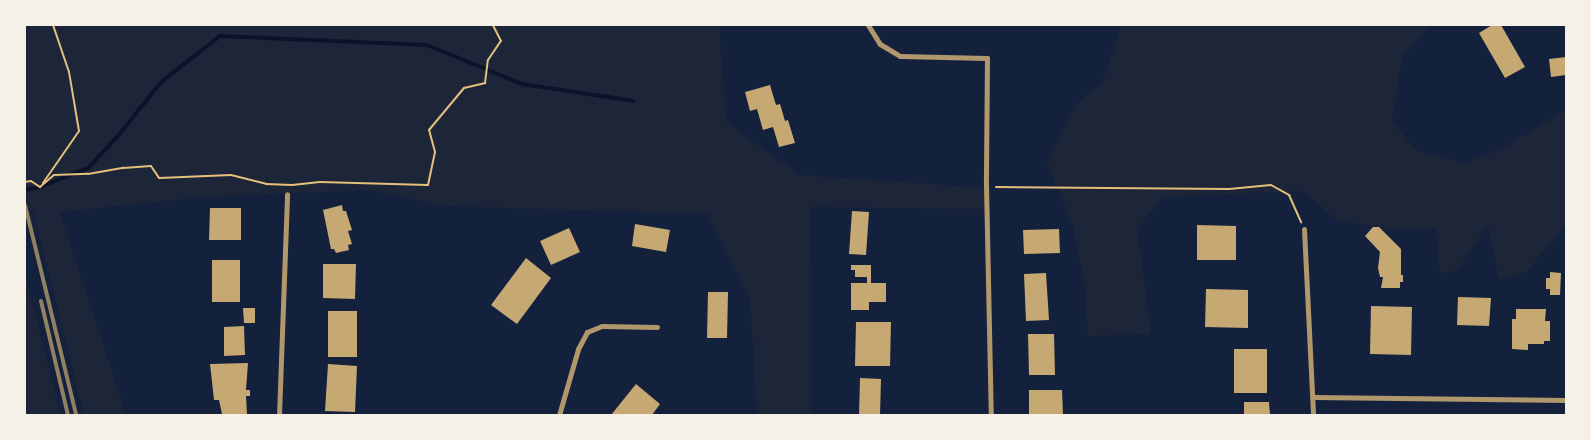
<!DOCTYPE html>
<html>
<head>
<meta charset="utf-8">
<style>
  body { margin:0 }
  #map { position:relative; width:1591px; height:440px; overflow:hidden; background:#14213d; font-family:Mulish,sans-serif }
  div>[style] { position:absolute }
  .green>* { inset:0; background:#1d2539 }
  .stream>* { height:4px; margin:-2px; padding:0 2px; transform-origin:2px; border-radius:2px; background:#0b132b }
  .building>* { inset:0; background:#c6a872 }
  .path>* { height:2px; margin:-1px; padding:0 1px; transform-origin:1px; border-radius:1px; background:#e5c07b }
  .minor>* { height:5px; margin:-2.5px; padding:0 2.5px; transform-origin:2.5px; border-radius:2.5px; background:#b1986c }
  .rail>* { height:4px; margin:-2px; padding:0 2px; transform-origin:2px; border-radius:2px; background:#918062 }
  span { translate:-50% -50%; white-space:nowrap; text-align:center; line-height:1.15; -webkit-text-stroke:4.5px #f6f1e7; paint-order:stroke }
  .frame { position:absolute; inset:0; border:26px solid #f6f1e7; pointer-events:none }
</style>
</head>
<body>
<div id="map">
  <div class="green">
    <i style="clip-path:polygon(25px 25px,719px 25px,726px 122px,800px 175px,986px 188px,987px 209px,811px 207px,812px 415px,757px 415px,750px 298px,708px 214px,445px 206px,367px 190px,202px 197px,60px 212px,126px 415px,84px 415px,33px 211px,25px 205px)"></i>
    <i style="clip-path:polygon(1431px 25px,1402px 56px,1392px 121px,1416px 150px,1465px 163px,1501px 149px,1566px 110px,1566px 225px,1526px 272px,1499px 279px,1488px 224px,1458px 270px,1440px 274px,1436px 229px,1396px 229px,1337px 221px,1304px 191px,1162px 197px,1137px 229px,1151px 334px,1088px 336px,1084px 281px,1072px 223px,1047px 162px,1075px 105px,1102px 83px,1122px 26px)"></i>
    <i style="clip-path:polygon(25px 273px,60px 415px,25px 415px)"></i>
  </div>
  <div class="stream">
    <i style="left:25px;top:190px;width:15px;rotate:-11deg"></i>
    <i style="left:40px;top:187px;width:52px;rotate:-21.6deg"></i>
    <i style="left:88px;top:168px;width:44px;rotate:-46.8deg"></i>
    <i style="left:118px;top:136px;width:69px;rotate:-51.5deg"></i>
    <i style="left:161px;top:82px;width:75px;rotate:-37.9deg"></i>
    <i style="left:220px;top:36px;width:207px;rotate:2.5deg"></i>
    <i style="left:427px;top:45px;width:103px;rotate:22.3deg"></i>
    <i style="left:522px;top:84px;width:113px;rotate:8.6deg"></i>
  </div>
  <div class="building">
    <i style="clip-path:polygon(1492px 25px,1501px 25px,1525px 67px,1505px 78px,1479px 33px)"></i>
    <i style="clip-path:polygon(1566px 57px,1566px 75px,1551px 77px,1549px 59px)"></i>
    <i style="clip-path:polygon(770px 85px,776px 105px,780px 104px,785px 121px,788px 120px,795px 143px,779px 147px,773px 127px,763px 130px,757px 109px,750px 111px,745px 92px)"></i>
    <i style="clip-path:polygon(342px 205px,343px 211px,346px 211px,352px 230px,348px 231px,352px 244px,348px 245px,349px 250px,336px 253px,334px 249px,331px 249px,323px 210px)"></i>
    <i style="clip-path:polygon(210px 208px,241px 208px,241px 240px,209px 240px)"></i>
    <i style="clip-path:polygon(852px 211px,869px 212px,866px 255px,849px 254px)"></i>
    <i style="clip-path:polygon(635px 224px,670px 230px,666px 252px,632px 246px)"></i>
    <i style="clip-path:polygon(1197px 225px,1236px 226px,1236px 260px,1197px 260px)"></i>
    <i style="clip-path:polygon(1373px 227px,1379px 227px,1401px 249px,1401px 275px,1403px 275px,1403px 282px,1400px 282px,1400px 288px,1381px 288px,1383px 277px,1380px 277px,1378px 268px,1380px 252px,1365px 236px)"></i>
    <i style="clip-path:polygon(569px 228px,580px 252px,551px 265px,540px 241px)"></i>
    <i style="clip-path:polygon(1059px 229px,1060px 253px,1024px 254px,1023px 230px)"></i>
    <i style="clip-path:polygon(526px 258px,551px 278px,517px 324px,491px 305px)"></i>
    <i style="clip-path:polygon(212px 260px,240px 260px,240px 302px,212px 302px)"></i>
    <i style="clip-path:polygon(323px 264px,356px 264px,355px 299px,323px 298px)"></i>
    <i style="clip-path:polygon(851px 265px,871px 265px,871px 283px,886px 283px,886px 302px,869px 302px,869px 310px,851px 310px,851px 283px,867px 283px,867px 277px,855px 277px,855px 270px,851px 270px)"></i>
    <i style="clip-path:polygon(1550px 272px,1561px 273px,1560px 295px,1550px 295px,1550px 289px,1546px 289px,1546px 278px,1550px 278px)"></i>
    <i style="clip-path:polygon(1046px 273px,1049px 320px,1026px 321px,1024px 274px)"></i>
    <i style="clip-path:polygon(1206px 289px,1248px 290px,1248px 328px,1205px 327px)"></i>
    <i style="clip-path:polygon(708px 292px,728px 292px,727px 338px,707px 338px)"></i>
    <i style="clip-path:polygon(1458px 297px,1491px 298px,1489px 326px,1457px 325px)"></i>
    <i style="clip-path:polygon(1371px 306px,1412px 307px,1411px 355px,1370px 354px)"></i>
    <i style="clip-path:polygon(243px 308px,255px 308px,255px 323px,244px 323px)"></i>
    <i style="clip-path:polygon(1516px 309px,1546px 309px,1545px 321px,1550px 321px,1550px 341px,1544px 341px,1544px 344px,1528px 344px,1528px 350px,1512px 349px,1512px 319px,1516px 319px)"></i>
    <i style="clip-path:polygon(328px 311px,357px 311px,357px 357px,328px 357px)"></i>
    <i style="clip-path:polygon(856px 322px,891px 322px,890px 366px,855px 366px)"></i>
    <i style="clip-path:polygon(244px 326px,245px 355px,224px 356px,224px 327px)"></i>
    <i style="clip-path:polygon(1028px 334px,1054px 334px,1055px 375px,1029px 375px)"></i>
    <i style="clip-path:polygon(1234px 349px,1267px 349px,1267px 393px,1234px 393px)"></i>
    <i style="clip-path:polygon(248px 363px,246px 390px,250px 390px,250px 396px,246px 396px,247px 414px,222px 414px,219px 400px,214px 400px,210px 364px)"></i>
    <i style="clip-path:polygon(328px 364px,357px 366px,355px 412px,325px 411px)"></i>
    <i style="clip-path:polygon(860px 378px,881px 379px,880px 415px,859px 415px)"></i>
    <i style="clip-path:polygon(636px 384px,660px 404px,652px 415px,611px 415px)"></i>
    <i style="clip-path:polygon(1029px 390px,1062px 390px,1063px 415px,1029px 415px)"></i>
    <i style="clip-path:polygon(1244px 402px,1269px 402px,1270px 415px,1244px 415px)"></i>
  </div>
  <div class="path">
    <i style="left:25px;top:182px;width:6px;rotate:-9deg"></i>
    <i style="left:31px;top:181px;width:11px;rotate:34deg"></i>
    <i style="left:40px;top:187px;width:18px;rotate:-41deg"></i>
    <i style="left:54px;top:175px;width:34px;rotate:-2deg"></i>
    <i style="left:88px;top:174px;width:36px;rotate:-10deg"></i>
    <i style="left:123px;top:168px;width:28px;rotate:-4deg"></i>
    <i style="left:151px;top:166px;width:14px;rotate:56deg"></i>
    <i style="left:159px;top:178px;width:72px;rotate:-2.4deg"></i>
    <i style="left:231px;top:175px;width:36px;rotate:14deg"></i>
    <i style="left:266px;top:184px;width:26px;rotate:2deg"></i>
    <i style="left:292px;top:185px;width:28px;rotate:-6deg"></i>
    <i style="left:320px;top:182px;width:108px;rotate:1.6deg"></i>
    <i style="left:428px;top:185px;width:34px;rotate:-78deg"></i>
    <i style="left:435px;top:152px;width:23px;rotate:-105deg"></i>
    <i style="left:429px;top:130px;width:55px;rotate:-50.2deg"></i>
    <i style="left:464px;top:88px;width:22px;rotate:-13deg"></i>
    <i style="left:485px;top:83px;width:23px;rotate:-83deg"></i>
    <i style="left:488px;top:60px;width:23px;rotate:-56deg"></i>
    <i style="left:501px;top:41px;width:18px;rotate:-117deg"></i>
    <i style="left:43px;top:183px;width:63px;rotate:-55.3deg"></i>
    <i style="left:79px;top:131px;width:60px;rotate:-99.6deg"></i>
    <i style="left:69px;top:72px;width:50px;rotate:-108.8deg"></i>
    <i style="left:996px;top:187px;width:233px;rotate:0.5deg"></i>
    <i style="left:1229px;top:189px;width:42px;rotate:-5.4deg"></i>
    <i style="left:1271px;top:185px;width:21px;rotate:29deg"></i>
    <i style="left:1289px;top:195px;width:30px;rotate:66deg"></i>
  </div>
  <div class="minor">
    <i style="left:868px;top:25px;width:22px;rotate:58deg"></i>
    <i style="left:880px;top:44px;width:23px;rotate:31deg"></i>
    <i style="left:900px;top:56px;width:87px;rotate:1.3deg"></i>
    <i style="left:987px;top:58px;width:127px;rotate:90.5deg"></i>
    <i style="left:986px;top:185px;width:230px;rotate:88.8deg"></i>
    <i style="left:1304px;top:229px;width:186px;rotate:87.2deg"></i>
    <i style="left:1313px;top:397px;width:253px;rotate:0.7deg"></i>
    <i style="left:279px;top:415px;width:221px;rotate:-87.9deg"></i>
    <i style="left:559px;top:415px;width:69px;rotate:-73.9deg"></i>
    <i style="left:578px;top:349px;width:19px;rotate:-62deg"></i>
    <i style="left:587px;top:332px;width:16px;rotate:-22deg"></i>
    <i style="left:602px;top:326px;width:55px;rotate:1deg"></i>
  </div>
  <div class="rail">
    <i style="left:25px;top:205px;width:216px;rotate:76.3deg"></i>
    <i style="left:41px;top:301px;width:117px;rotate:76.7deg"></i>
  </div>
  <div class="frame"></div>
</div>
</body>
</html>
